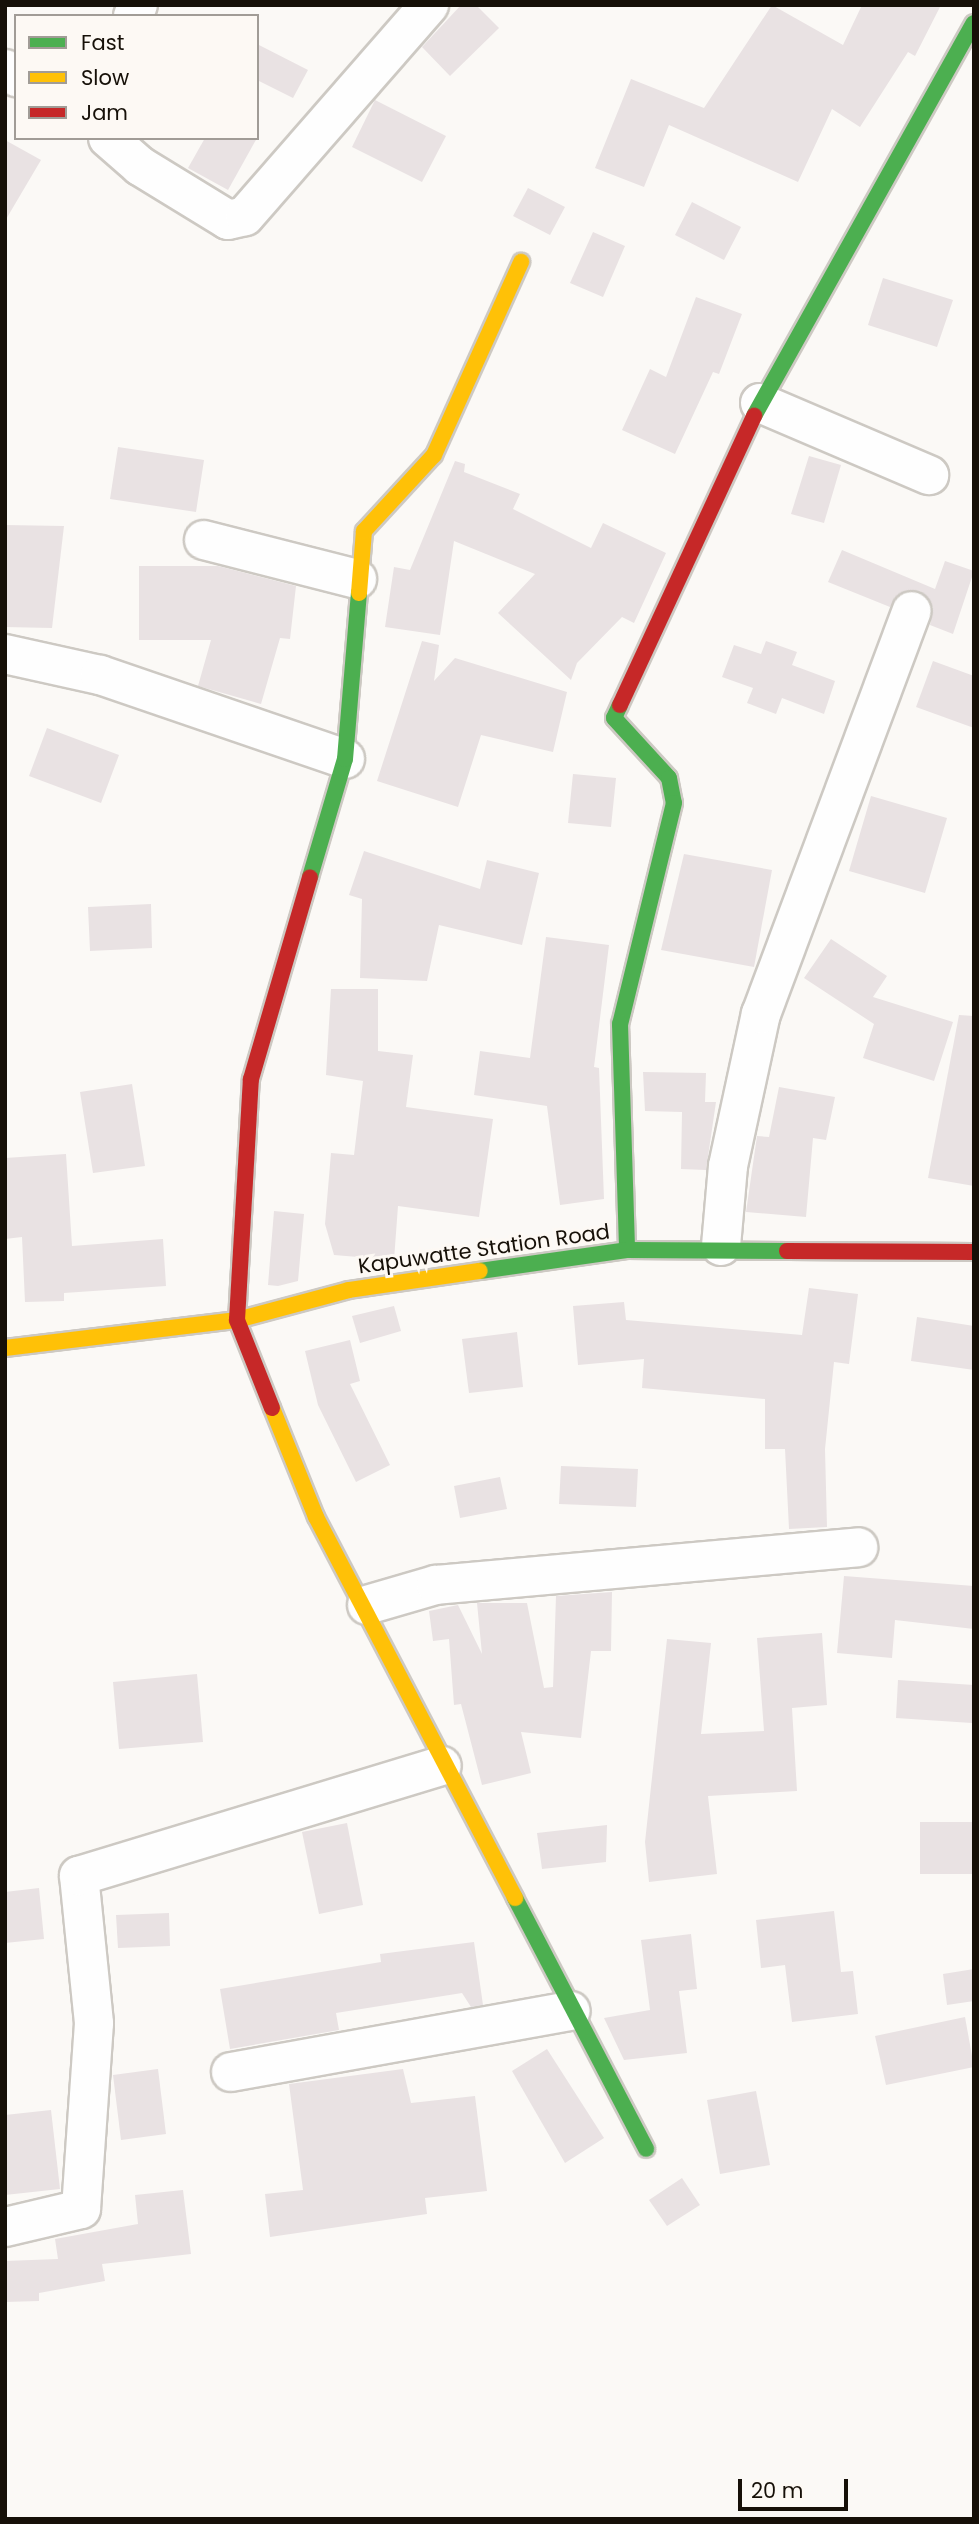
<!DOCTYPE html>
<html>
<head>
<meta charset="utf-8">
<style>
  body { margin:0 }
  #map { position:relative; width:979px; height:2524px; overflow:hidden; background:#fbf9f6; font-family:Poppins,sans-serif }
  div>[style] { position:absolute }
  .building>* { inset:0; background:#e9e2e3 }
  .roads { filter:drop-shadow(2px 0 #cdc9c3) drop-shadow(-2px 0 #cdc9c3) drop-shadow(0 2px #cdc9c3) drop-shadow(0 -2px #cdc9c3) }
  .street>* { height:38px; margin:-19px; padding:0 19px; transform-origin:19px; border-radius:19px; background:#fefefe }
  .fast>* { height:16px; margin:-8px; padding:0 8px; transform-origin:8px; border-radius:8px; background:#4caf50 }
  .slow>* { height:16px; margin:-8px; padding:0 8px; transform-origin:8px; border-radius:8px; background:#ffc107 }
  .jam>* { height:16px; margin:-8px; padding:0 8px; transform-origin:8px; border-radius:8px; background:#c62828 }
  span { translate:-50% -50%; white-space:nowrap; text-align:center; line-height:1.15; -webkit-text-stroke:6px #fdf9f4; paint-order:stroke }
  .street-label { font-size:21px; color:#161008 }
  .frame { position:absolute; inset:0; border:7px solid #161008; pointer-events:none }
  .legend { position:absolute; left:14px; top:14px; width:245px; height:126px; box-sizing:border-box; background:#fdf9f4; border:2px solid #a19c96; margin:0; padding:9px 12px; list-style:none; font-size:21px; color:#161008 }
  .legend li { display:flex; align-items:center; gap:14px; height:35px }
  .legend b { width:35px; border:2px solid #a19c96 }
  .scale { position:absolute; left:738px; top:2479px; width:110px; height:32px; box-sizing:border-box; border:4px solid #161008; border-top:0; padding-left:9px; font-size:21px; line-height:24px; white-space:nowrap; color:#161008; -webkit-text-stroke:5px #fdf9f4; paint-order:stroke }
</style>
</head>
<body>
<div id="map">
  <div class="building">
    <i style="clip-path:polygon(461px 5px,476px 5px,499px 28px,450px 76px,422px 47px)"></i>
    <i style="clip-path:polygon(772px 5px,843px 45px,862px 5px,941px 5px,915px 56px,908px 52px,860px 127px,832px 109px,798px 182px,669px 125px,644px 187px,595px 168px,631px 79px,704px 108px)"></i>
    <i style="clip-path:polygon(257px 44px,308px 70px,293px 98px,257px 80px)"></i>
    <i style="clip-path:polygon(375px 100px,446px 136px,422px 182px,352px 147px)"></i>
    <i style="clip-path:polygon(205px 138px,257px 138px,228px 190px,188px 168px)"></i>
    <i style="clip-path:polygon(5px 140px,41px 160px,5px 221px)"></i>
    <i style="clip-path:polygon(528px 188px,565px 207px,550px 235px,513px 216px)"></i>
    <i style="clip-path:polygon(692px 202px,741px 227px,724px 260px,675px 235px)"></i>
    <i style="clip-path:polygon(593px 232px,625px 246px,603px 297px,570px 283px)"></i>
    <i style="clip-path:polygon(883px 278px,953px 300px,937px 347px,868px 325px)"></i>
    <i style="clip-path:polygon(696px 297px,742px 314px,719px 374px,713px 372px,675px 454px,622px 430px,650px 369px,666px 377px)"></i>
    <i style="clip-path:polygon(118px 447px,204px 460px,196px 512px,110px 499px)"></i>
    <i style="clip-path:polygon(809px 456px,841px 465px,824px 523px,791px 514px)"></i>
    <i style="clip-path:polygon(455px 461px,465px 464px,464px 472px,520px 494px,513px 509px,591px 548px,603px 523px,666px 553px,634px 623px,622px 617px,577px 663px,571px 680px,498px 613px,535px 574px,454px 541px,440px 635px,385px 627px,394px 567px,410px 570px)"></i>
    <i style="clip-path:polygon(5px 525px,64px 526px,52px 628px,5px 627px)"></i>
    <i style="clip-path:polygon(842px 550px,935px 589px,945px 561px,974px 571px,953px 634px,930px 625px,933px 607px,920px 591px,899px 594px,890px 607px,828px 582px)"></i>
    <i style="clip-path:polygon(139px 566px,218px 566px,296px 586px,290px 639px,280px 638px,261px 704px,198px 686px,211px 640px,139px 640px)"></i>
    <i style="clip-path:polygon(422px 641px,439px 645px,434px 681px,455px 658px,567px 692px,553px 752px,481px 735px,458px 807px,377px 781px)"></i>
    <i style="clip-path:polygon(766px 641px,797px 652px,792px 665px,835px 681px,824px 714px,782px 698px,776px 714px,747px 703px,753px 688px,722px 677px,734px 645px,761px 654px)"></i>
    <i style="clip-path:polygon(933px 661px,974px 676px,974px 728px,916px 707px)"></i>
    <i style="clip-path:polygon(47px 728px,119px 755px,101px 803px,29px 776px)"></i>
    <i style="clip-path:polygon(573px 774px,616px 778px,611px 827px,568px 823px)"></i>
    <i style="clip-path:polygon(871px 796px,947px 818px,925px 893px,849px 871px)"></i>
    <i style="clip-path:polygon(364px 851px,480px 889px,487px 860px,539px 873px,522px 945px,439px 925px,427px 981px,360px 978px,362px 899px,349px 895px)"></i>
    <i style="clip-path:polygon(684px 854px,772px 870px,754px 967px,661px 950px)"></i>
    <i style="clip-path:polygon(151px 904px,152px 948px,90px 951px,88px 907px)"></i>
    <i style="clip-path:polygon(546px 937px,609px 945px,594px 1067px,599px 1068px,604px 1199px,560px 1205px,547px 1106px,474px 1095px,480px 1051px,530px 1058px)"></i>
    <i style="clip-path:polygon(831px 939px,887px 976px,873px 997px,953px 1022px,934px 1081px,863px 1058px,874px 1024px,804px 978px)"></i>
    <i style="clip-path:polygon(331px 989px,378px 989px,378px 1051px,413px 1055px,406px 1107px,493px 1119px,479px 1217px,398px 1206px,394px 1260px,334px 1255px,325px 1224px,331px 1153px,354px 1155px,363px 1081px,326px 1075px)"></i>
    <i style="clip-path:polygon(959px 1015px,974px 1016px,974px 1186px,928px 1178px)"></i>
    <i style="clip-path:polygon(643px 1072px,706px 1073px,705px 1102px,716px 1102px,706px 1170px,681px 1169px,682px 1112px,645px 1111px)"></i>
    <i style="clip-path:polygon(132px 1084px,145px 1166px,93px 1173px,80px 1092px)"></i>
    <i style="clip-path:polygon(779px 1087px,835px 1097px,826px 1140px,813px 1138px,806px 1217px,746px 1212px,757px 1136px,769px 1137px)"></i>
    <i style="clip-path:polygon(66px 1154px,72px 1246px,163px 1239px,166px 1286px,64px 1293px,64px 1301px,25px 1302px,22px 1237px,5px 1239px,5px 1158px)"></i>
    <i style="clip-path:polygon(274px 1211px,304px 1214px,298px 1281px,278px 1286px,268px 1285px)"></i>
    <i style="clip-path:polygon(809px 1288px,858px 1294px,849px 1364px,834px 1362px,825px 1449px,827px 1527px,789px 1529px,785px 1449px,765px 1449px,765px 1399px,642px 1388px,644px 1359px,578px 1365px,573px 1306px,624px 1302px,626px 1320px,802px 1335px)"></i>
    <i style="clip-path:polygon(394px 1306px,401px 1331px,360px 1343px,352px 1316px)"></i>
    <i style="clip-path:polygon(917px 1317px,974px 1326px,974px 1370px,911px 1361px)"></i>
    <i style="clip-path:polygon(517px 1332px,523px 1387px,469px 1393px,462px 1339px)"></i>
    <i style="clip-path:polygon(350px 1340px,360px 1381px,350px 1384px,390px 1465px,356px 1482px,318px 1405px,305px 1351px)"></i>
    <i style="clip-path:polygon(561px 1466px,638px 1469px,636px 1507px,559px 1504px)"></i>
    <i style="clip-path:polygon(500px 1477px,507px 1509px,460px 1518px,454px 1486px)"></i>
    <i style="clip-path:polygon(844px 1576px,974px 1586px,974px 1629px,895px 1620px,892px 1658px,837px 1653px)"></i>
    <i style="clip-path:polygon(612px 1592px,611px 1651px,591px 1651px,581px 1738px,521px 1732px,531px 1773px,482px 1785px,461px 1704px,454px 1705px,449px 1639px,433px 1641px,429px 1611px,458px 1605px,482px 1654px,477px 1603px,527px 1603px,544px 1688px,553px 1687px,556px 1596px)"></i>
    <i style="clip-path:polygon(822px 1633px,827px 1705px,792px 1708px,797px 1791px,708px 1796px,717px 1874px,649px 1882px,645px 1842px,667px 1639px,711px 1643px,701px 1734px,764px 1731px,757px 1638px)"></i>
    <i style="clip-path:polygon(197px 1674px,203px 1742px,119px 1749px,113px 1682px)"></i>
    <i style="clip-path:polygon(898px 1680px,974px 1685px,972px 1723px,896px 1718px)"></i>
    <i style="clip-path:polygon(920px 1822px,974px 1822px,974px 1874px,920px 1874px)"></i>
    <i style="clip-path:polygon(347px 1823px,363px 1905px,319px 1914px,302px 1832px)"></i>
    <i style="clip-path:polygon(607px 1825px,606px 1862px,542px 1869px,537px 1833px)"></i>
    <i style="clip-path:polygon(39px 1888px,44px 1939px,5px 1943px,5px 1892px)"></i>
    <i style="clip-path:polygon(834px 1911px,841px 1972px,853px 1971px,858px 2014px,792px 2022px,785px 1965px,761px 1968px,756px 1920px)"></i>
    <i style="clip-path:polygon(169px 1913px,170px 1946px,118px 1948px,116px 1915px)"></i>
    <i style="clip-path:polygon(691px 1934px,697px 1989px,679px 1991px,687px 2053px,624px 2060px,604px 2018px,650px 2010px,641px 1940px)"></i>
    <i style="clip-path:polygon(474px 1942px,483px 2005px,471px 2007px,462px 1993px,336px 2013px,339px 2030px,230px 2049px,220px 1989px,381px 1962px,380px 1954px)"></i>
    <i style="clip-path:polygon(974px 1969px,974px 2001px,947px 2005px,943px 1974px)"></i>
    <i style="clip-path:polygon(965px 2017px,974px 2067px,886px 2085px,875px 2036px)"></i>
    <i style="clip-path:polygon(547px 2049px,604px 2138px,565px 2163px,512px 2071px)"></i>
    <i style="clip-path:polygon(158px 2069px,166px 2134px,121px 2140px,113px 2075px)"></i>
    <i style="clip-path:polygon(403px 2069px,411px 2103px,475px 2096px,487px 2191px,425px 2198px,427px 2214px,270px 2237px,265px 2194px,303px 2190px,289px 2084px)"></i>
    <i style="clip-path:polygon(756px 2091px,770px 2165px,720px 2174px,707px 2100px)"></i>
    <i style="clip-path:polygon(51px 2110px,60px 2189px,5px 2195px,5px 2115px)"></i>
    <i style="clip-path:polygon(682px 2178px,700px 2205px,667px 2226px,649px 2200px)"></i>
    <i style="clip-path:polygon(183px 2190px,191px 2254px,102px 2264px,105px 2281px,39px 2293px,39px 2301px,5px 2302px,5px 2261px,58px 2259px,55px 2239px,138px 2224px,135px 2195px)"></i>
  </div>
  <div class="roads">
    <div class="street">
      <i style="left:133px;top:16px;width:12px;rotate:-66deg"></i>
      <i style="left:5px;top:69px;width:14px;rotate:36deg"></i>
      <i style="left:108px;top:138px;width:43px;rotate:41.2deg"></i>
      <i style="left:140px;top:166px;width:103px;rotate:31.5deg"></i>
      <i style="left:228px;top:220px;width:17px;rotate:-13deg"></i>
      <i style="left:245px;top:216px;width:280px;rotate:-48.9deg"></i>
      <i style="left:760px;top:403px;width:184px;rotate:23.1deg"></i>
      <i style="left:204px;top:540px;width:158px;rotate:14.3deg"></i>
      <i style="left:5px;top:654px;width:97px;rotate:12.5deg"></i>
      <i style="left:100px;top:675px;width:259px;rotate:18.9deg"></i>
      <i style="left:721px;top:1246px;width:80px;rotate:-85deg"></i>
      <i style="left:728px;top:1166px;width:156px;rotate:-77.8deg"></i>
      <i style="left:761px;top:1014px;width:430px;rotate:-69.5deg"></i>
      <i style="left:367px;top:1605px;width:72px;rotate:-16.2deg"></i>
      <i style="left:436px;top:1585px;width:424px;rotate:-5.1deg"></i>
      <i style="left:231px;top:2072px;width:345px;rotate:-10.2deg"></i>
      <i style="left:5px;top:2227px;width:78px;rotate:-13.3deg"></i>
      <i style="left:81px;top:2209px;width:186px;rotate:-86deg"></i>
      <i style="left:94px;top:2023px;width:148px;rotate:-95.8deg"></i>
      <i style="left:79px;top:1876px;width:379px;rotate:-16.9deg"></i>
    </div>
    <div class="fast">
      <i style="left:754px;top:416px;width:450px;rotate:-60.8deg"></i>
      <i style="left:620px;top:705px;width:14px;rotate:115deg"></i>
      <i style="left:614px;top:718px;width:81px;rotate:47.5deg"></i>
      <i style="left:669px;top:778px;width:25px;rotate:79deg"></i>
      <i style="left:674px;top:803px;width:228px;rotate:103.7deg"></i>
      <i style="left:620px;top:1024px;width:226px;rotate:88.2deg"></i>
      <i style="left:310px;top:877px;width:123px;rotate:-73.5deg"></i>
      <i style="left:345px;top:759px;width:167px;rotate:-85.2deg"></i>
      <i style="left:480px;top:1271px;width:148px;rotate:-8.1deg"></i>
      <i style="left:627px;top:1250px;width:160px;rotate:0.4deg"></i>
      <i style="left:515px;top:1898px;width:283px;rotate:62.4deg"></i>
    </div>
    <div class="slow">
      <i style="left:359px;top:593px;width:62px;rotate:-85.4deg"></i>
      <i style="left:364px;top:531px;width:103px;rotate:-47.4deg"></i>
      <i style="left:434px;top:455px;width:212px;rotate:-65.7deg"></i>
      <i style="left:5px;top:1348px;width:234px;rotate:-6.9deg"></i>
      <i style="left:237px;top:1320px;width:116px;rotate:-15deg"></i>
      <i style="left:349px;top:1290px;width:132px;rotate:-8.3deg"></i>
      <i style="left:272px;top:1408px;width:118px;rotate:68deg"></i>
      <i style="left:316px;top:1517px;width:430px;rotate:62.4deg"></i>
    </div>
    <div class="jam">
      <i style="left:620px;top:705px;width:319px;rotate:-65.1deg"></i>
      <i style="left:787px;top:1251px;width:187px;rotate:0.3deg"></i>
      <i style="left:272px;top:1408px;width:95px;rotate:-111.7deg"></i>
      <i style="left:237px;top:1320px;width:241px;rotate:-86.7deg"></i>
      <i style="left:251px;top:1079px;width:210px;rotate:-73.7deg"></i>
    </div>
  </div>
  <div class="street-label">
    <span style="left:484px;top:1249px;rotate:-8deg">Kapuwatte Station Road</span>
  </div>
  <div class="frame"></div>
  <ul class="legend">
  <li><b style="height:9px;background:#4caf50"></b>Fast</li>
  <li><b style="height:9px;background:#ffc107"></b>Slow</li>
  <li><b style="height:9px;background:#c62828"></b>Jam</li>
  </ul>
  <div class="scale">20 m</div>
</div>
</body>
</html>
